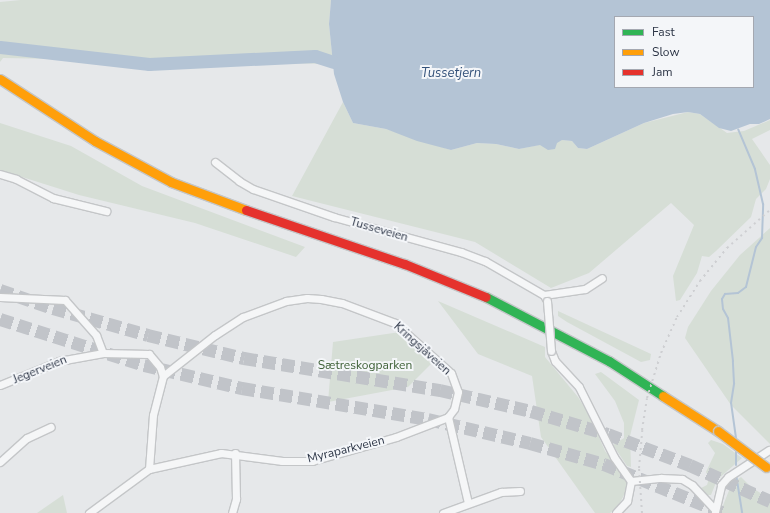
<!DOCTYPE html>
<html>
<head>
<meta charset="utf-8">
<style>
  body { margin:0 }
  #map { position:relative; width:770px; height:513px; overflow:hidden; background:#e6e8ea; font-family:"Nunito Sans",sans-serif }
  div>[style] { position:absolute }
  .green>* { inset:0; background:#d6ded6 }
  .water>* { inset:0; background:#b4c4d5 }
  .stream>* { height:2px; margin:-1px; padding:0 1px; transform-origin:1px; border-radius:1px; background:#b4c4d5 }
  .river>* { height:13px; margin:-6.5px; padding:0 6.5px; transform-origin:6.5px; border-radius:6.5px; background:#b4c4d5 }
  .highway-tunnel>* { height:13px; margin-top:-6.5px; transform-origin:0; background:repeating-linear-gradient(90deg,#c1c4c9 0 13px,transparent 0 19px) }
  .roads { filter:drop-shadow(1px 0 #c4c6c8) drop-shadow(-1px 0 #c4c6c8) drop-shadow(0 1px #c4c6c8) drop-shadow(0 -1px #c4c6c8) }
  .street>* { height:7px; margin:-3.5px; padding:0 3.5px; transform-origin:3.5px; border-radius:3.5px; background:#f5f6f7 }
  .fast>* { height:9px; margin:-4.5px; padding:0 4.5px; transform-origin:4.5px; border-radius:4.5px; background:#30b455 }
  .slow>* { height:9px; margin:-4.5px; padding:0 4.5px; transform-origin:4.5px; border-radius:4.5px; background:#ff9f0a }
  .jam>* { height:9px; margin:-4.5px; padding:0 4.5px; transform-origin:4.5px; border-radius:4.5px; background:#e5322d }
  .rail>* { height:2px; margin-top:-1px; transform-origin:0; background:repeating-linear-gradient(90deg,#cecfd2 0 2px,transparent 0 6px) }
  .bridges { filter:drop-shadow(1px 0 #c4c6c8) drop-shadow(-1px 0 #c4c6c8) drop-shadow(0 1px #c4c6c8) drop-shadow(0 -1px #c4c6c8) }
  .street-bridge>* { height:7px; margin:-3.5px; padding:0 3.5px; transform-origin:3.5px; border-radius:3.5px; background:#f5f6f7 }
  .slow-bridge>* { height:9px; margin:-4.5px; padding:0 4.5px; transform-origin:4.5px; border-radius:4.5px; background:#ff9f0a }
  span { translate:-50% -50%; white-space:nowrap; text-align:center; line-height:1.15; -webkit-text-stroke:4px #f4f6f9; paint-order:stroke }
  .street-label { font-size:12px; color:#2b3445 }
  .park-label { font-size:12px; color:#3f6138 }
  .water-label { font-size:13px; color:#34527a; font-style:italic }
  .legend { position:absolute; left:614px; top:16px; width:140px; height:72px; box-sizing:border-box; background:#f4f6f9; border:1px solid #a4a8b1; margin:0; padding:5px 7px; list-style:none; font-size:12px; color:#2b3445 }
  .legend li { display:flex; align-items:center; gap:8px; height:20px }
  .legend b { width:20px; border:1px solid #a4a8b1 }
</style>
</head>
<body>
<div id="map">
  <div class="green">
    <i style="clip-path:polygon(21px 0,331px 0,329px 24px,333px 64px,3px 58px,0 62px,0 2px)"></i>
    <i style="clip-path:polygon(343px 102px,353px 123px,386px 129px,451px 150px,477px 143px,496px 144px,519px 149px,562px 140px,572px 141px,578px 148px,587px 149px,644px 123px,688px 112px,700px 114px,727px 133px,744px 131px,770px 120px,770px 130px,752px 139px,770px 165px,770px 179px,766px 189px,756px 199px,751px 217px,716px 251px,709px 257px,702px 256px,697px 273px,680px 300px,676px 301px,673px 276px,694px 225px,671px 203px,589px 273px,551px 288px,475px 242px,292px 196px)"></i>
    <i style="clip-path:polygon(0 123px,71px 146px,142px 186px,305px 247px,296px 257px,195px 223px,79px 195px,0 170px)"></i>
    <i style="clip-path:polygon(770px 228px,770px 444px,731px 405px,685px 338px,688px 327px,711px 291px,740px 255px)"></i>
    <i style="clip-path:polygon(438px 301px,545px 347px,545px 357px,578px 397px,590px 416px,605px 451px,625px 476px,629px 486px,617px 508px,610px 513px,595px 513px,541px 437px,532px 376px,478px 354px)"></i>
    <i style="clip-path:polygon(558px 311px,651px 354px,650px 360px,641px 362px,567px 322px,558px 316px)"></i>
    <i style="clip-path:polygon(400px 332px,428px 357px,431px 364px,408px 387px,328px 402px,333px 342px)"></i>
    <i style="clip-path:polygon(601px 372px,639px 400px,630px 436px,631px 467px,627px 466px,613px 445px,624px 438px,624px 423px,615px 401px,595px 374px)"></i>
    <i style="clip-path:polygon(711px 440px,723px 444px,742px 458px,717px 480px,711px 495px,705px 495px,701px 488px,707px 485px,709px 478px,706px 472px,715px 453px,708px 443px)"></i>
    <i style="clip-path:polygon(741px 477px,751px 487px,770px 499px,770px 513px,720px 513px,732px 483px)"></i>
    <i style="clip-path:polygon(63px 495px,67px 513px,37px 513px)"></i>
  </div>
  <div class="water">
    <i style="clip-path:polygon(evenodd,331px 0,770px 0,770px 119px,759px 124px,750px 124px,731px 131px,719px 128px,700px 114px,688px 112px,673px 114px,644px 123px,587px 149px,578px 148px,572px 141px,562px 140px,557px 143px,555px 149px,548px 150px,540px 145px,519px 149px,496px 144px,477px 143px,451px 150px,417px 141px,386px 129px,353px 123px,343px 102px,334px 74px,329px 24px,331px 0,615px 17px,753px 17px,753px 87px,615px 87px,615px 17px)"></i>
  </div>
  <div class="stream">
    <i style="left:736px;top:438px;width:35px;rotate:-98deg"></i>
    <i style="left:731px;top:403px;width:20px;rotate:-81deg"></i>
    <i style="left:734px;top:383px;width:22px;rotate:-93deg"></i>
    <i style="left:733px;top:361px;width:43px;rotate:-96.6deg"></i>
    <i style="left:728px;top:318px;width:10px;rotate:-119deg"></i>
    <i style="left:723px;top:309px;width:10px;rotate:-96deg"></i>
    <i style="left:722px;top:299px;width:6px;rotate:-59deg"></i>
    <i style="left:725px;top:294px;width:13px;rotate:-4deg"></i>
    <i style="left:738px;top:293px;width:10px;rotate:-37deg"></i>
    <i style="left:746px;top:287px;width:41px;rotate:-76deg"></i>
    <i style="left:756px;top:247px;width:11px;rotate:-56deg"></i>
    <i style="left:762px;top:238px;width:34px;rotate:-88deg"></i>
    <i style="left:763px;top:204px;width:36px;rotate:-103deg"></i>
    <i style="left:755px;top:169px;width:43px;rotate:-113deg"></i>
    <i style="left:736px;top:450px;width:15px;rotate:90deg"></i>
    <i style="left:736px;top:474px;width:39px;rotate:81deg"></i>
  </div>
  <div class="river">
    <i style="left:0;top:47px;width:150px;rotate:6.5deg"></i>
    <i style="left:149px;top:64px;width:166px;rotate:-2.8deg"></i>
    <i style="left:315px;top:56px;width:19px;rotate:18deg"></i>
  </div>
  <div class="highway-tunnel">
    <i style="left:0;top:290px;width:56px;rotate:18.8deg"></i>
    <i style="left:53px;top:308px;width:99px;rotate:15.9deg"></i>
    <i style="left:148px;top:335px;width:99px;rotate:13.5deg"></i>
    <i style="left:244px;top:358px;width:199px;rotate:9.3deg"></i>
    <i style="left:440px;top:390px;width:93px;rotate:13deg"></i>
    <i style="left:531px;top:411px;width:80px;rotate:16.6deg"></i>
    <i style="left:608px;top:434px;width:88px;rotate:20.7deg"></i>
    <i style="left:690px;top:465px;width:88px;rotate:24.2deg"></i>
    <i style="left:0;top:319px;width:151px;rotate:17.7deg"></i>
    <i style="left:144px;top:365px;width:101px;rotate:13.2deg"></i>
    <i style="left:242px;top:388px;width:189px;rotate:9.5deg"></i>
    <i style="left:428px;top:419px;width:105px;rotate:13.2deg"></i>
    <i style="left:530px;top:443px;width:77px;rotate:15.8deg"></i>
    <i style="left:604px;top:464px;width:130px;rotate:22.2deg"></i>
  </div>
  <div class="roads">
    <div class="street">
      <i style="left:215px;top:162px;width:31px;rotate:38deg"></i>
      <i style="left:239px;top:181px;width:16px;rotate:30deg"></i>
      <i style="left:253px;top:189px;width:86px;rotate:19.1deg"></i>
      <i style="left:334px;top:217px;width:132px;rotate:15.4deg"></i>
      <i style="left:461px;top:252px;width:26px;rotate:21deg"></i>
      <i style="left:485px;top:261px;width:68px;rotate:30deg"></i>
      <i style="left:0;top:174px;width:17px;rotate:17deg"></i>
      <i style="left:16px;top:179px;width:42px;rotate:27.2deg"></i>
      <i style="left:53px;top:198px;width:55px;rotate:13.8deg"></i>
      <i style="left:0;top:297px;width:65px;rotate:2.6deg"></i>
      <i style="left:65px;top:300px;width:47px;rotate:48.5deg"></i>
      <i style="left:96px;top:335px;width:19px;rotate:69deg"></i>
      <i style="left:546px;top:299px;width:4px;rotate:-117deg"></i>
      <i style="left:544px;top:295px;width:41px;rotate:-8.3deg"></i>
      <i style="left:585px;top:289px;width:20px;rotate:-33deg"></i>
      <i style="left:551px;top:351px;width:11px;rotate:68deg"></i>
      <i style="left:555px;top:361px;width:35px;rotate:47deg"></i>
      <i style="left:579px;top:387px;width:78px;rotate:63.4deg"></i>
      <i style="left:614px;top:457px;width:29px;rotate:55deg"></i>
      <i style="left:631px;top:481px;width:20px;rotate:101deg"></i>
      <i style="left:627px;top:501px;width:16px;rotate:133deg"></i>
      <i style="left:0;top:385px;width:64px;rotate:-22.1deg"></i>
      <i style="left:59px;top:361px;width:45px;rotate:-10.3deg"></i>
      <i style="left:103px;top:353px;width:46px;rotate:1.2deg"></i>
      <i style="left:149px;top:354px;width:17px;rotate:50deg"></i>
      <i style="left:160px;top:367px;width:9px;rotate:72deg"></i>
      <i style="left:0;top:462px;width:36px;rotate:-42deg"></i>
      <i style="left:27px;top:438px;width:26px;rotate:-25deg"></i>
      <i style="left:149px;top:469px;width:54px;rotate:-85.8deg"></i>
      <i style="left:153px;top:415px;width:40px;rotate:-75.6deg"></i>
      <i style="left:163px;top:376px;width:66px;rotate:-38.3deg"></i>
      <i style="left:215px;top:335px;width:33px;rotate:-33deg"></i>
      <i style="left:243px;top:317px;width:46px;rotate:-20.4deg"></i>
      <i style="left:286px;top:301px;width:21px;rotate:-8deg"></i>
      <i style="left:307px;top:298px;width:14px;rotate:4deg"></i>
      <i style="left:321px;top:299px;width:21px;rotate:11deg"></i>
      <i style="left:342px;top:303px;width:57px;rotate:20.7deg"></i>
      <i style="left:395px;top:323px;width:75px;rotate:41.8deg"></i>
      <i style="left:451px;top:373px;width:20px;rotate:70deg"></i>
      <i style="left:458px;top:392px;width:17px;rotate:103deg"></i>
      <i style="left:454px;top:409px;width:10px;rotate:127deg"></i>
      <i style="left:448px;top:417px;width:88px;rotate:76.9deg"></i>
      <i style="left:631px;top:481px;width:30px;rotate:-6deg"></i>
      <i style="left:661px;top:478px;width:21px;rotate:3deg"></i>
      <i style="left:682px;top:479px;width:12px;rotate:31deg"></i>
      <i style="left:692px;top:485px;width:33px;rotate:47deg"></i>
      <i style="left:715px;top:512px;width:28px;rotate:-77deg"></i>
      <i style="left:721px;top:485px;width:11px;rotate:-49deg"></i>
      <i style="left:728px;top:477px;width:49px;rotate:-33.4deg"></i>
      <i style="left:89px;top:513px;width:74px;rotate:-36.3deg"></i>
      <i style="left:149px;top:469px;width:74px;rotate:-12.5deg"></i>
      <i style="left:221px;top:453px;width:62px;rotate:7.5deg"></i>
      <i style="left:282px;top:461px;width:30px"></i>
      <i style="left:312px;top:461px;width:87px;rotate:-15.9deg"></i>
      <i style="left:396px;top:437px;width:56px;rotate:-21deg"></i>
      <i style="left:232px;top:513px;width:15px;rotate:-74deg"></i>
      <i style="left:236px;top:499px;width:46px;rotate:-91.2deg"></i>
      <i style="left:443px;top:513px;width:62px;rotate:-19.9deg"></i>
      <i style="left:501px;top:492px;width:19px;rotate:-3deg"></i>
    </div>
    <div class="fast">
      <i style="left:486px;top:297px;width:139px;rotate:27.5deg"></i>
      <i style="left:609px;top:361px;width:64px;rotate:32.9deg"></i>
    </div>
    <div class="slow">
      <i style="left:0;top:79px;width:113px;rotate:33.1deg"></i>
      <i style="left:95px;top:141px;width:86px;rotate:28.3deg"></i>
      <i style="left:171px;top:182px;width:80px;rotate:20.5deg"></i>
      <i style="left:663px;top:396px;width:65px;rotate:32.5deg"></i>
    </div>
    <div class="jam">
      <i style="left:246px;top:210px;width:168px;rotate:18.8deg"></i>
      <i style="left:405px;top:264px;width:87px;rotate:22.2deg"></i>
    </div>
  </div>
  <div class="rail">
    <i style="left:642px;top:513px;width:45px;rotate:-93.8deg"></i>
    <i style="left:639px;top:468px;width:38px;rotate:-85deg"></i>
    <i style="left:642px;top:430px;width:32px;rotate:-81deg"></i>
    <i style="left:647px;top:398px;width:47px;rotate:-72.7deg"></i>
    <i style="left:661px;top:353px;width:39px;rotate:-66deg"></i>
    <i style="left:677px;top:317px;width:43px;rotate:-57.4deg"></i>
    <i style="left:700px;top:281px;width:43px;rotate:-50.7deg"></i>
    <i style="left:727px;top:248px;width:57px;rotate:-41.5deg"></i>
  </div>
  <div class="bridges">
    <div class="street-bridge">
      <i style="left:547px;top:301px;width:50px;rotate:85.4deg"></i>
    </div>
    <div class="slow-bridge">
      <i style="left:718px;top:431px;width:60px;rotate:36.9deg"></i>
    </div>
  </div>
  <div class="street-label">
    <span style="left:379px;top:230px;rotate:16deg">Tusseveien</span>
    <span style="left:422px;top:349px;rotate:42deg">Kringsjåveien</span>
    <span style="left:40px;top:370px;rotate:-22deg">Jegerveien</span>
    <span style="left:346px;top:450px;rotate:-14deg">Myraparkveien</span>
  </div>
  <div class="park-label">
    <span style="left:365px;top:366px">Sætreskogparken</span>
  </div>
  <div class="water-label">
    <span style="left:451px;top:73px">Tussetjern</span>
  </div>
  <ul class="legend">
  <li><b style="height:5px;background:#30b455"></b>Fast</li>
  <li><b style="height:5px;background:#ff9f0a"></b>Slow</li>
  <li><b style="height:5px;background:#e5322d"></b>Jam</li>
  </ul>
</div>
</body>
</html>
